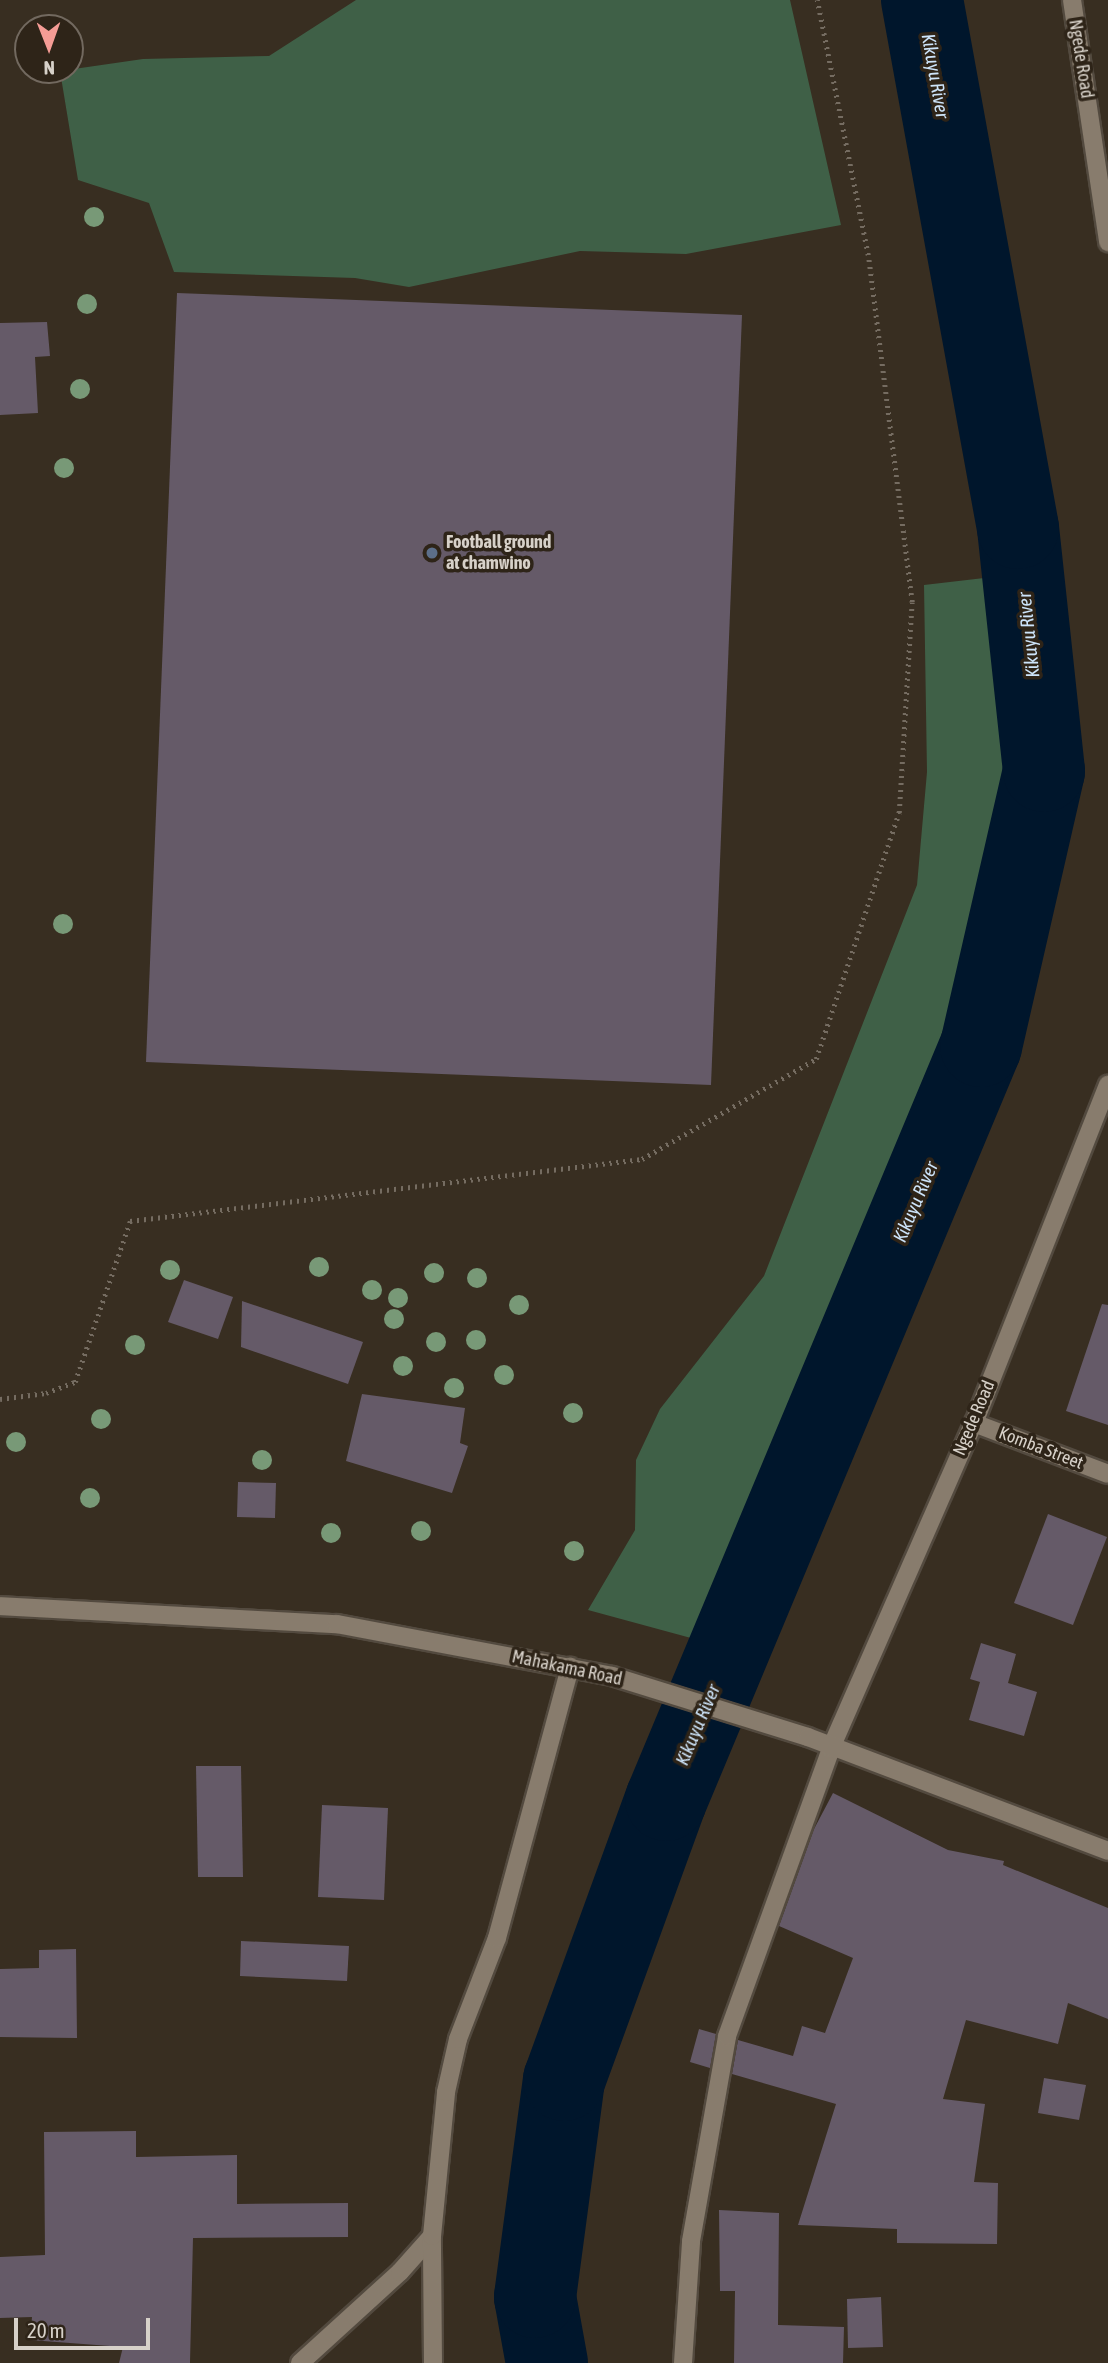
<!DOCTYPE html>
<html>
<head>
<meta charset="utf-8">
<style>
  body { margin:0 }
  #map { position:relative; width:1108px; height:2363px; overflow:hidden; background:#382e21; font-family:"Asap Condensed",sans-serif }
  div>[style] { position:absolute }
  .green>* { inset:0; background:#3f6047 }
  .river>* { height:82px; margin:-41px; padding:0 41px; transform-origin:41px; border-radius:41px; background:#00162c }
  .building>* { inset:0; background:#655a68 }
  .path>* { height:4.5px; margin-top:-2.25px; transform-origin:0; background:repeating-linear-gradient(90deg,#756c61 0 2px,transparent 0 7px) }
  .roads { filter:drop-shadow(2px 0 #534a3f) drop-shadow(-2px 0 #534a3f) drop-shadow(0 2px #534a3f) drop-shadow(0 -2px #534a3f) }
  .minor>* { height:18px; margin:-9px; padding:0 9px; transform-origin:9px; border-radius:9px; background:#887c6d }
  .tertiary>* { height:18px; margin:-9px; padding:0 9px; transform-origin:9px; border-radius:9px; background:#887c6d }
  .trees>* { width:20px; height:20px; margin:-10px; border-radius:50%; background:#789977 }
  .dots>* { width:19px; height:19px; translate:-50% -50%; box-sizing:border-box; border:4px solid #2e2418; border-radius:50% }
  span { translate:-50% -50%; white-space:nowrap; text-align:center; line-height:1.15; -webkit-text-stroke:7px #2e2418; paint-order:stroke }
  .street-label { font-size:18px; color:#d7d1c9 }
  .poi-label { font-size:18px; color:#d7d1c9; font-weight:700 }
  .left { translate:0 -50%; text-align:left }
  .water-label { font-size:19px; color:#cde4fa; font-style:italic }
  .north { position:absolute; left:14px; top:14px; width:70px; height:70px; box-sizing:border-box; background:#2e2418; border:2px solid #72695f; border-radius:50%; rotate:179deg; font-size:19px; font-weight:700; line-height:28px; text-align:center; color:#d7d1c9 }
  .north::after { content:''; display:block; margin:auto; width:24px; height:32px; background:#f59c95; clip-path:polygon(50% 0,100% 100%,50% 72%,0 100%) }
  .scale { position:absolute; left:14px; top:2318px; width:136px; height:32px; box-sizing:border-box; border:4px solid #d7d1c9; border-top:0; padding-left:9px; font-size:21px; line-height:24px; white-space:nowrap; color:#d7d1c9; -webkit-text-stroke:5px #2e2418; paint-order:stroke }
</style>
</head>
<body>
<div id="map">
  <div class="green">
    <i style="clip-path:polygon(356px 0,790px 0,841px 225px,686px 254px,580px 251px,409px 287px,355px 278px,174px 272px,149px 203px,78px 180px,60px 71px,143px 59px,269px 56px)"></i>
    <i style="clip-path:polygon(1010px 575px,1022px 719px,1022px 805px,936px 1118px,843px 1337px,702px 1641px,588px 1610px,635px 1530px,636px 1460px,660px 1409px,764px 1276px,917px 885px,927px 772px,924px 585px)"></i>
  </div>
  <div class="river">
    <i style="left:547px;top:2363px;width:67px;rotate:-100.3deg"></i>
    <i style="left:535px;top:2297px;width:219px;rotate:-82.4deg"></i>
    <i style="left:564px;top:2080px;width:298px;rotate:-70deg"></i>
    <i style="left:666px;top:1800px;width:817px;rotate:-67.33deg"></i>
    <i style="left:981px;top:1046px;width:282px;rotate:-77.1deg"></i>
    <i style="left:1044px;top:771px;width:244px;rotate:-96.1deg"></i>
    <i style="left:1018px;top:528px;width:537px;rotate:-100.3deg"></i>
  </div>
  <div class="building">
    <i style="clip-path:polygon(177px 293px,742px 315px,711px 1085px,146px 1062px)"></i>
    <i style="clip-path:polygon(47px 322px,50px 356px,35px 357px,38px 413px,0 415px,0 323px)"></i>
    <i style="clip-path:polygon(184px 1280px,233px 1297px,218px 1339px,168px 1322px)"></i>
    <i style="clip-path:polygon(242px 1301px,363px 1342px,348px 1384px,241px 1347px)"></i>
    <i style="clip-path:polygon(1102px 1304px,1108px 1305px,1108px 1425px,1066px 1411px)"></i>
    <i style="clip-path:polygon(362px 1394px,465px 1408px,460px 1443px,468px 1446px,452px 1493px,346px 1461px)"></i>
    <i style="clip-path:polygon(238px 1482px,276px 1483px,275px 1518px,237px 1517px)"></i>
    <i style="clip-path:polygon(1048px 1514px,1107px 1537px,1073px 1625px,1014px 1603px)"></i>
    <i style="clip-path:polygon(981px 1643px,1016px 1654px,1008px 1683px,1037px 1692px,1024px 1736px,969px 1720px,980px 1682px,970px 1679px)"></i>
    <i style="clip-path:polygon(196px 1766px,241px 1766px,243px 1877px,198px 1877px)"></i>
    <i style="clip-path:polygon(833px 1793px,948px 1850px,1004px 1861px,1003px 1865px,1108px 1908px,1108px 2019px,1068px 2003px,1058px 2044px,966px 2020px,943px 2099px,985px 2104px,974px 2182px,998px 2183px,997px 2244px,897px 2243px,897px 2229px,798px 2225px,836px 2104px,732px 2074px,738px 2040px,793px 2056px,802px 2026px,825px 2033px,853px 1958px,779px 1926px,814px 1829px)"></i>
    <i style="clip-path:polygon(322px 1805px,388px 1808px,384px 1900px,318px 1897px)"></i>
    <i style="clip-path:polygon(241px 1941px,349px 1946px,347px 1981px,240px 1976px)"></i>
    <i style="clip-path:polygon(76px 1949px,77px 2038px,0 2037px,0 1969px,39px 1968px,39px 1950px)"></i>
    <i style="clip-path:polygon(699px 2029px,716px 2034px,710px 2068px,690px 2062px)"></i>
    <i style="clip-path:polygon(1044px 2078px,1086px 2085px,1079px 2120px,1038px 2113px)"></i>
    <i style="clip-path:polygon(136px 2131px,136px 2157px,237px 2155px,237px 2204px,348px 2203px,348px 2237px,193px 2238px,190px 2363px,119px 2363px,123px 2347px,30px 2340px,32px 2317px,0 2318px,0 2257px,45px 2255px,44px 2132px)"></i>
    <i style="clip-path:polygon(719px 2210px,779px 2213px,778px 2325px,844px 2327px,843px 2363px,734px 2363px,735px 2291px,720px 2291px)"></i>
    <i style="clip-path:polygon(881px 2297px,883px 2347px,848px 2348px,847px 2299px)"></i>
  </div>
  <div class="path">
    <i style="left:0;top:1399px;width:46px;rotate:-7.4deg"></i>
    <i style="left:46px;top:1393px;width:31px;rotate:-21deg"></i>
    <i style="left:75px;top:1382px;width:170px;rotate:-71.1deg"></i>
    <i style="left:130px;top:1221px;width:516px;rotate:-6.9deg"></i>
    <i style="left:642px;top:1159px;width:201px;rotate:-29.9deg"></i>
    <i style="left:816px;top:1059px;width:260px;rotate:-71.4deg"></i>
    <i style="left:899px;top:813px;width:211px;rotate:-86.5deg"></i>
    <i style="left:912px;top:602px;width:350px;rotate:-97.2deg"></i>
    <i style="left:868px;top:255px;width:260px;rotate:-101.3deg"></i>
  </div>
  <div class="roads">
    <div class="minor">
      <i style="left:1072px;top:0;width:245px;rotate:81.5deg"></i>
      <i style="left:974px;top:1423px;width:143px;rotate:20.8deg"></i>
      <i style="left:300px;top:2363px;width:135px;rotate:-42.3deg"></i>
      <i style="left:400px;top:2272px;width:48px;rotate:-48.4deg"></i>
      <i style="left:433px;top:2363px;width:127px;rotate:-90.5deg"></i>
      <i style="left:432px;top:2236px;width:145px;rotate:-84.4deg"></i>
      <i style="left:446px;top:2092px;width:54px;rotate:-77.2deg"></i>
      <i style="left:458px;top:2039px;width:108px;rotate:-68.9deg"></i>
      <i style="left:497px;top:1938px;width:281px;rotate:-74.9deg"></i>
      <i style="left:683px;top:2363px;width:122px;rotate:-86.2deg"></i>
      <i style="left:691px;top:2241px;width:208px;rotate:-80deg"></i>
      <i style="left:727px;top:2036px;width:306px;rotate:-70.1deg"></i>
      <i style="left:831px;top:1748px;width:355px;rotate:-66.3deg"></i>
      <i style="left:974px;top:1423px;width:364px;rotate:-68.4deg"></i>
    </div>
    <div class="tertiary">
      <i style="left:0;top:1606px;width:337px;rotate:3.1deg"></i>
      <i style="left:337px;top:1624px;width:280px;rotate:10.7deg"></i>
      <i style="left:612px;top:1676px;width:205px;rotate:17.3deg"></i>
      <i style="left:808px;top:1737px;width:321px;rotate:20.8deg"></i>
    </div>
  </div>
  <div class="trees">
    <i style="left:94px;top:217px"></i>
    <i style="left:87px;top:304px"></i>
    <i style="left:80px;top:389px"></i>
    <i style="left:64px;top:468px"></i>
    <i style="left:63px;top:924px"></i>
    <i style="left:319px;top:1267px"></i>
    <i style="left:170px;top:1270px"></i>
    <i style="left:434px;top:1273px"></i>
    <i style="left:477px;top:1278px"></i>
    <i style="left:372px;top:1290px"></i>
    <i style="left:398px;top:1298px"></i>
    <i style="left:519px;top:1305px"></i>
    <i style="left:394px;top:1319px"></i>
    <i style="left:476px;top:1340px"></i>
    <i style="left:436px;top:1342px"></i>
    <i style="left:135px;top:1345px"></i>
    <i style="left:403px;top:1366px"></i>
    <i style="left:504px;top:1375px"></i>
    <i style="left:454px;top:1388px"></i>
    <i style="left:573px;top:1413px"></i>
    <i style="left:101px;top:1419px"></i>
    <i style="left:16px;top:1442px"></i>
    <i style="left:262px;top:1460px"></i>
    <i style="left:90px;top:1498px"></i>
    <i style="left:421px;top:1531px"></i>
    <i style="left:331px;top:1533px"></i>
    <i style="left:574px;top:1551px"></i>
  </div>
  <div class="dots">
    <i style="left:432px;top:553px;background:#5c6f8a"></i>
  </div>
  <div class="street-label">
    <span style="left:1081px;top:59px;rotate:81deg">Ngede Road</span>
    <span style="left:974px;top:1418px;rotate:-67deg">Ngede Road</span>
    <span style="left:1041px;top:1448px;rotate:21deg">Komba Street</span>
    <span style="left:567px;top:1668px;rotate:12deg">Mahakama Road</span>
  </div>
  <div class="poi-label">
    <span class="left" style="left:446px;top:553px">Football ground<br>at chamwino</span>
  </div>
  <div class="water-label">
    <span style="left:935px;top:76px;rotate:80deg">Kikuyu River</span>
    <span style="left:1029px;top:635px;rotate:-96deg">Kikuyu River</span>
    <span style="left:916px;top:1202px;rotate:-67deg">Kikuyu River</span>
    <span style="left:698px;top:1725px;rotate:-67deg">Kikuyu River</span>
  </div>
  <div class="north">N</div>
  <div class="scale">20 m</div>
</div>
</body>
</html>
